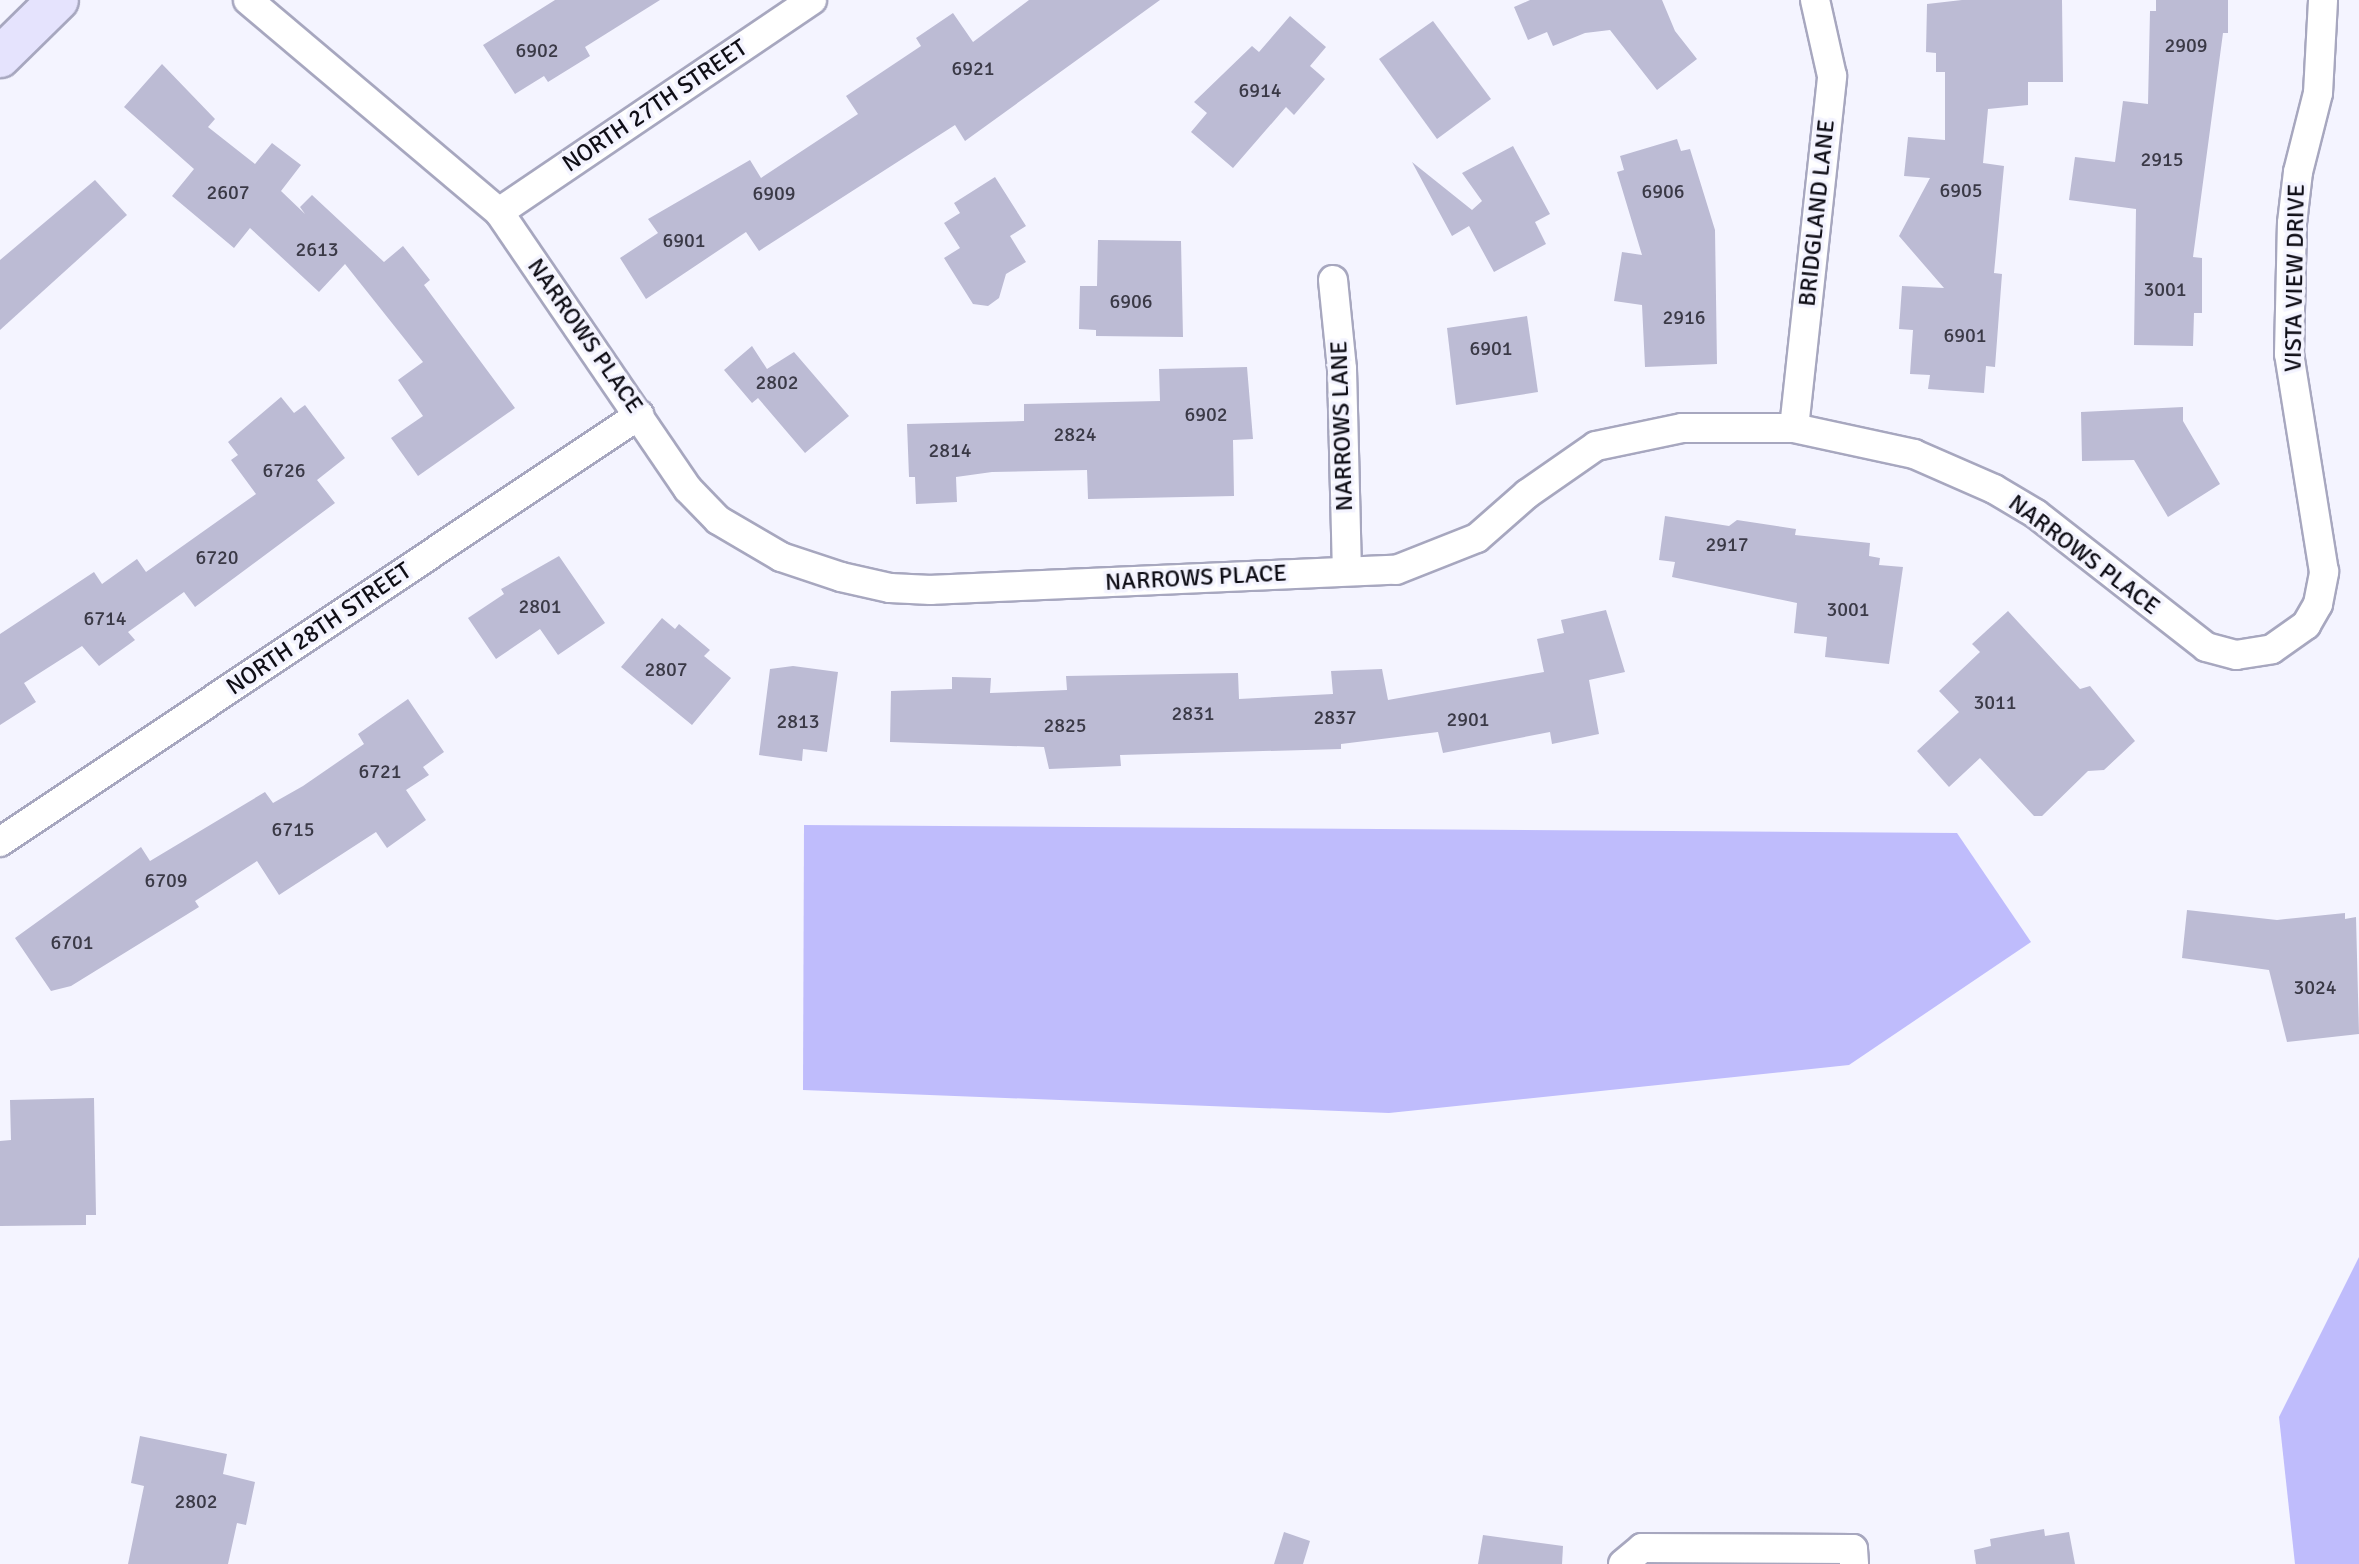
<!DOCTYPE html>
<html>
<head>
<meta charset="utf-8">
<style>
  body { margin:0 }
  #map { position:relative; width:2359px; height:1564px; overflow:hidden; background:#f4f4ff; font-family:Signika,sans-serif }
  div>[style] { position:absolute }
  .forest>* { inset:0; background:#bfbcfc }
  .building>* { inset:0; background:#bcbbd4 }
  .roads { filter:drop-shadow(2px 0 #a7a7bf) drop-shadow(-2px 0 #a7a7bf) drop-shadow(0 2px #a7a7bf) drop-shadow(0 -2px #a7a7bf) }
  .street>* { height:28px; margin:-14px; padding:0 14px; transform-origin:14px; border-radius:14px; background:#fff }
  .secondary>* { height:40px; margin:-20px; padding:0 20px; transform-origin:20px; border-radius:20px; background:#e5e3fd }
  span { translate:-50% -50%; white-space:nowrap; text-align:center; line-height:1.15; -webkit-text-stroke:7px #f4f4ff; paint-order:stroke }
  .number-label { font-size:20px; color:#3a3946 }
  .number-label span { -webkit-text-stroke-width:0 }
  .street-label { font-size:24px; color:#0f0e16 }
</style>
</head>
<body>
<div id="map">
  <div class="forest">
    <i style="clip-path:polygon(804px 825px,1957px 833px,2031px 942px,1849px 1065px,1389px 1113px,803px 1090px)"></i>
    <i style="clip-path:polygon(2359px 1257px,2359px 1564px,2295px 1564px,2279px 1417px)"></i>
  </div>
  <div class="building">
    <i style="clip-path:polygon(555px 0,660px 0,585px 47px,590px 56px,548px 82px,544px 76px,515px 94px,483px 45px)"></i>
    <i style="clip-path:polygon(1029px 0,1160px 0,965px 141px,955px 125px,759px 251px,746px 232px,646px 299px,620px 258px,658px 233px,648px 219px,750px 160px,761px 178px,858px 114px,846px 96px,921px 46px,916px 38px,953px 13px,973px 42px)"></i>
    <i style="clip-path:polygon(1530px 0,1662px 0,1675px 31px,1697px 59px,1657px 90px,1610px 30px,1585px 33px,1553px 46px,1547px 32px,1528px 40px,1514px 7px)"></i>
    <i style="clip-path:polygon(1962px 0,2062px 0,2063px 82px,2028px 82px,2028px 105px,1988px 109px,1983px 163px,2004px 166px,1994px 273px,2002px 274px,1995px 367px,1986px 366px,1984px 393px,1928px 389px,1930px 375px,1910px 374px,1913px 330px,1899px 329px,1902px 286px,1944px 288px,1899px 236px,1930px 178px,1904px 176px,1908px 137px,1945px 140px,1945px 72px,1936px 72px,1936px 53px,1926px 52px,1927px 4px)"></i>
    <i style="clip-path:polygon(2156px 0,2228px 0,2228px 33px,2223px 33px,2193px 257px,2202px 258px,2202px 313px,2194px 313px,2193px 346px,2134px 345px,2136px 209px,2069px 200px,2075px 157px,2115px 162px,2123px 101px,2148px 104px,2150px 11px,2156px 11px)"></i>
    <i style="clip-path:polygon(1290px 16px,1326px 47px,1310px 66px,1325px 79px,1294px 115px,1286px 107px,1233px 168px,1191px 132px,1207px 113px,1194px 102px,1252px 46px,1259px 52px)"></i>
    <i style="clip-path:polygon(1433px 21px,1491px 99px,1437px 139px,1379px 59px)"></i>
    <i style="clip-path:polygon(162px 64px,215px 119px,208px 127px,255px 164px,272px 143px,301px 165px,281px 191px,305px 214px,300px 207px,312px 195px,384px 262px,403px 246px,430px 280px,424px 285px,515px 408px,418px 476px,391px 438px,423px 416px,398px 380px,423px 362px,345px 264px,319px 292px,250px 228px,234px 248px,172px 196px,194px 169px,124px 107px)"></i>
    <i style="clip-path:polygon(1677px 139px,1681px 151px,1690px 149px,1715px 230px,1717px 364px,1645px 367px,1642px 305px,1614px 301px,1622px 252px,1642px 255px,1617px 172px,1624px 170px,1620px 156px)"></i>
    <i style="clip-path:polygon(1513px 146px,1550px 214px,1535px 222px,1546px 244px,1494px 272px,1469px 226px,1452px 236px,1412px 162px,1472px 210px,1482px 201px,1462px 173px)"></i>
    <i style="clip-path:polygon(995px 177px,1026px 226px,1010px 236px,1026px 262px,1006px 274px,999px 298px,988px 306px,973px 304px,944px 258px,960px 248px,944px 223px,960px 213px,954px 203px)"></i>
    <i style="clip-path:polygon(95px 180px,127px 215px,0 330px,0 260px)"></i>
    <i style="clip-path:polygon(1098px 240px,1181px 241px,1183px 337px,1096px 336px,1096px 330px,1079px 329px,1080px 286px,1097px 286px)"></i>
    <i style="clip-path:polygon(1527px 316px,1538px 392px,1456px 405px,1447px 328px)"></i>
    <i style="clip-path:polygon(752px 346px,767px 369px,794px 352px,849px 416px,805px 453px,758px 398px,752px 403px,724px 370px)"></i>
    <i style="clip-path:polygon(1247px 367px,1253px 439px,1233px 440px,1234px 496px,1088px 499px,1087px 470px,992px 472px,956px 477px,957px 502px,916px 504px,915px 477px,909px 477px,907px 424px,1024px 421px,1024px 404px,1160px 401px,1159px 369px)"></i>
    <i style="clip-path:polygon(281px 397px,294px 413px,305px 405px,345px 458px,317px 480px,335px 503px,195px 607px,184px 592px,128px 632px,135px 640px,99px 666px,82px 646px,24px 683px,36px 702px,0 725px,0 634px,94px 572px,102px 584px,137px 559px,146px 572px,256px 494px,231px 460px,238px 455px,228px 442px)"></i>
    <i style="clip-path:polygon(2183px 407px,2183px 421px,2220px 484px,2168px 517px,2134px 460px,2082px 461px,2081px 412px)"></i>
    <i style="clip-path:polygon(1665px 516px,1729px 526px,1737px 520px,1796px 529px,1795px 535px,1870px 543px,1869px 556px,1880px 558px,1879px 565px,1903px 567px,1889px 664px,1825px 657px,1827px 637px,1794px 633px,1797px 603px,1672px 577px,1675px 562px,1659px 560px)"></i>
    <i style="clip-path:polygon(559px 556px,605px 623px,558px 655px,540px 629px,496px 659px,468px 618px,504px 594px,501px 589px)"></i>
    <i style="clip-path:polygon(1606px 610px,1625px 672px,1589px 680px,1599px 734px,1552px 744px,1550px 732px,1443px 753px,1438px 732px,1341px 744px,1341px 749px,1120px 755px,1121px 766px,1049px 769px,1044px 747px,890px 742px,891px 691px,952px 689px,952px 677px,991px 678px,990px 693px,1067px 690px,1066px 676px,1238px 673px,1239px 699px,1333px 694px,1331px 671px,1382px 669px,1388px 700px,1544px 672px,1537px 639px,1564px 633px,1561px 620px)"></i>
    <i style="clip-path:polygon(2008px 611px,2080px 689px,2090px 686px,2135px 741px,2104px 770px,2088px 771px,2042px 816px,2034px 816px,1980px 758px,1949px 787px,1917px 751px,1959px 712px,1939px 691px,1980px 652px,1972px 644px)"></i>
    <i style="clip-path:polygon(662px 618px,675px 629px,679px 624px,710px 650px,704px 656px,731px 678px,692px 725px,621px 667px)"></i>
    <i style="clip-path:polygon(793px 666px,838px 672px,827px 752px,803px 749px,802px 761px,759px 755px,770px 669px)"></i>
    <i style="clip-path:polygon(408px 699px,444px 752px,423px 767px,429px 775px,406px 790px,426px 820px,387px 848px,376px 832px,279px 895px,257px 861px,195px 901px,199px 907px,71px 986px,51px 991px,15px 938px,141px 847px,150px 861px,265px 792px,273px 803px,303px 786px,364px 744px,358px 734px)"></i>
    <i style="clip-path:polygon(2187px 910px,2277px 920px,2345px 913px,2345px 919px,2356px 917px,2359px 1034px,2287px 1042px,2269px 970px,2182px 958px)"></i>
    <i style="clip-path:polygon(94px 1098px,96px 1215px,86px 1215px,86px 1225px,0 1226px,0 1141px,11px 1140px,10px 1100px)"></i>
    <i style="clip-path:polygon(140px 1436px,227px 1454px,223px 1474px,255px 1482px,246px 1525px,237px 1523px,228px 1564px,128px 1564px,144px 1486px,131px 1483px)"></i>
    <i style="clip-path:polygon(2044px 1529px,2045px 1536px,2069px 1532px,2075px 1564px,1976px 1564px,1974px 1550px,1991px 1546px,1990px 1539px)"></i>
    <i style="clip-path:polygon(1284px 1532px,1310px 1541px,1303px 1564px,1274px 1564px)"></i>
    <i style="clip-path:polygon(1483px 1535px,1563px 1546px,1562px 1564px,1478px 1564px)"></i>
  </div>
  <div class="roads">
    <div class="street">
      <i style="left:248px;top:0;width:329px;rotate:40.2deg"></i>
      <i style="left:499px;top:212px;width:335px;rotate:55.7deg"></i>
      <i style="left:688px;top:489px;width:43px;rotate:45.9deg"></i>
      <i style="left:718px;top:520px;width:73px;rotate:30.4deg"></i>
      <i style="left:781px;top:557px;width:63px;rotate:18.4deg"></i>
      <i style="left:841px;top:577px;width:50px;rotate:12.7deg"></i>
      <i style="left:890px;top:588px;width:41px;rotate:2.8deg"></i>
      <i style="left:931px;top:590px;width:465px;rotate:-2.5deg"></i>
      <i style="left:1396px;top:570px;width:87px;rotate:-21.6deg"></i>
      <i style="left:1477px;top:538px;width:67px;rotate:-41.3deg"></i>
      <i style="left:1527px;top:494px;width:84px;rotate:-34.8deg"></i>
      <i style="left:1596px;top:446px;width:88px;rotate:-11.8deg"></i>
      <i style="left:1682px;top:428px;width:112px"></i>
      <i style="left:1794px;top:428px;width:123px;rotate:12.2deg"></i>
      <i style="left:1914px;top:454px;width:87px;rotate:23.6deg"></i>
      <i style="left:1994px;top:489px;width:49px;rotate:30.8deg"></i>
      <i style="left:2036px;top:514px;width:216px;rotate:38deg"></i>
      <i style="left:2206px;top:647px;width:31px;rotate:15deg"></i>
      <i style="left:2236px;top:655px;width:36px;rotate:-9deg"></i>
      <i style="left:2272px;top:649px;width:42px;rotate:-35.2deg"></i>
      <i style="left:2306px;top:625px;width:24px;rotate:-60deg"></i>
      <i style="left:2318px;top:604px;width:33px;rotate:-79deg"></i>
      <i style="left:2324px;top:572px;width:221px;rotate:-99.1deg"></i>
      <i style="left:2289px;top:354px;width:131px;rotate:-88.7deg"></i>
      <i style="left:2292px;top:223px;width:51px;rotate:-83.3deg"></i>
      <i style="left:2298px;top:172px;width:81px;rotate:-75.8deg"></i>
      <i style="left:2318px;top:93px;width:93px;rotate:-86.9deg"></i>
      <i style="left:499px;top:212px;width:378px;rotate:-34.1deg"></i>
      <i style="left:1333px;top:280px;width:89px;rotate:84.2deg"></i>
      <i style="left:1342px;top:369px;width:202px;rotate:88.6deg"></i>
      <i style="left:1794px;top:428px;width:354px;rotate:-83.8deg"></i>
      <i style="left:1832px;top:76px;width:78px;rotate:-102.6deg"></i>
      <i style="left:0;top:842px;width:769px;rotate:-33.75deg"></i>
      <i style="left:1623px;top:1564px;width:25px;rotate:-40deg"></i>
      <i style="left:1642px;top:1548px;width:211px;rotate:0.3deg"></i>
      <i style="left:1853px;top:1549px;width:15px;rotate:86deg"></i>
    </div>
    <div class="secondary">
      <i style="left:0;top:57px;width:81px;rotate:-44.5deg"></i>
    </div>
  </div>
  <div class="number-label">
    <span style="left:2186px;top:45px">2909</span>
    <span style="left:537px;top:50px">6902</span>
    <span style="left:973px;top:68px">6921</span>
    <span style="left:1260px;top:90px">6914</span>
    <span style="left:2162px;top:159px">2915</span>
    <span style="left:1961px;top:190px">6905</span>
    <span style="left:1663px;top:191px">6906</span>
    <span style="left:228px;top:192px">2607</span>
    <span style="left:774px;top:193px">6909</span>
    <span style="left:684px;top:240px">6901</span>
    <span style="left:317px;top:249px">2613</span>
    <span style="left:2165px;top:289px">3001</span>
    <span style="left:1131px;top:301px">6906</span>
    <span style="left:1684px;top:317px">2916</span>
    <span style="left:1965px;top:335px">6901</span>
    <span style="left:1491px;top:348px">6901</span>
    <span style="left:777px;top:382px">2802</span>
    <span style="left:1206px;top:414px">6902</span>
    <span style="left:1075px;top:434px">2824</span>
    <span style="left:950px;top:450px">2814</span>
    <span style="left:284px;top:470px">6726</span>
    <span style="left:1727px;top:544px">2917</span>
    <span style="left:217px;top:557px">6720</span>
    <span style="left:540px;top:606px">2801</span>
    <span style="left:1848px;top:609px">3001</span>
    <span style="left:105px;top:618px">6714</span>
    <span style="left:666px;top:669px">2807</span>
    <span style="left:1995px;top:702px">3011</span>
    <span style="left:1193px;top:713px">2831</span>
    <span style="left:1335px;top:717px">2837</span>
    <span style="left:1468px;top:719px">2901</span>
    <span style="left:798px;top:721px">2813</span>
    <span style="left:1065px;top:725px">2825</span>
    <span style="left:380px;top:771px">6721</span>
    <span style="left:293px;top:829px">6715</span>
    <span style="left:166px;top:880px">6709</span>
    <span style="left:72px;top:942px">6701</span>
    <span style="left:2315px;top:987px">3024</span>
    <span style="left:196px;top:1501px">2802</span>
  </div>
  <div class="street-label">
    <span style="left:655px;top:106px;rotate:-34deg">NORTH 27TH STREET</span>
    <span style="left:1817px;top:213px;rotate:-84deg">BRIDGLAND LANE</span>
    <span style="left:2295px;top:278px;rotate:-89deg">VISTA VIEW DRIVE</span>
    <span style="left:585px;top:336px;rotate:55deg">NARROWS PLACE</span>
    <span style="left:1342px;top:426px;rotate:-92deg">NARROWS LANE</span>
    <span style="left:2084px;top:555px;rotate:37deg">NARROWS PLACE</span>
    <span style="left:1196px;top:578px;rotate:-3deg">NARROWS PLACE</span>
    <span style="left:319px;top:629px;rotate:-34deg">NORTH 28TH STREET</span>
  </div>
</div>
</body>
</html>
